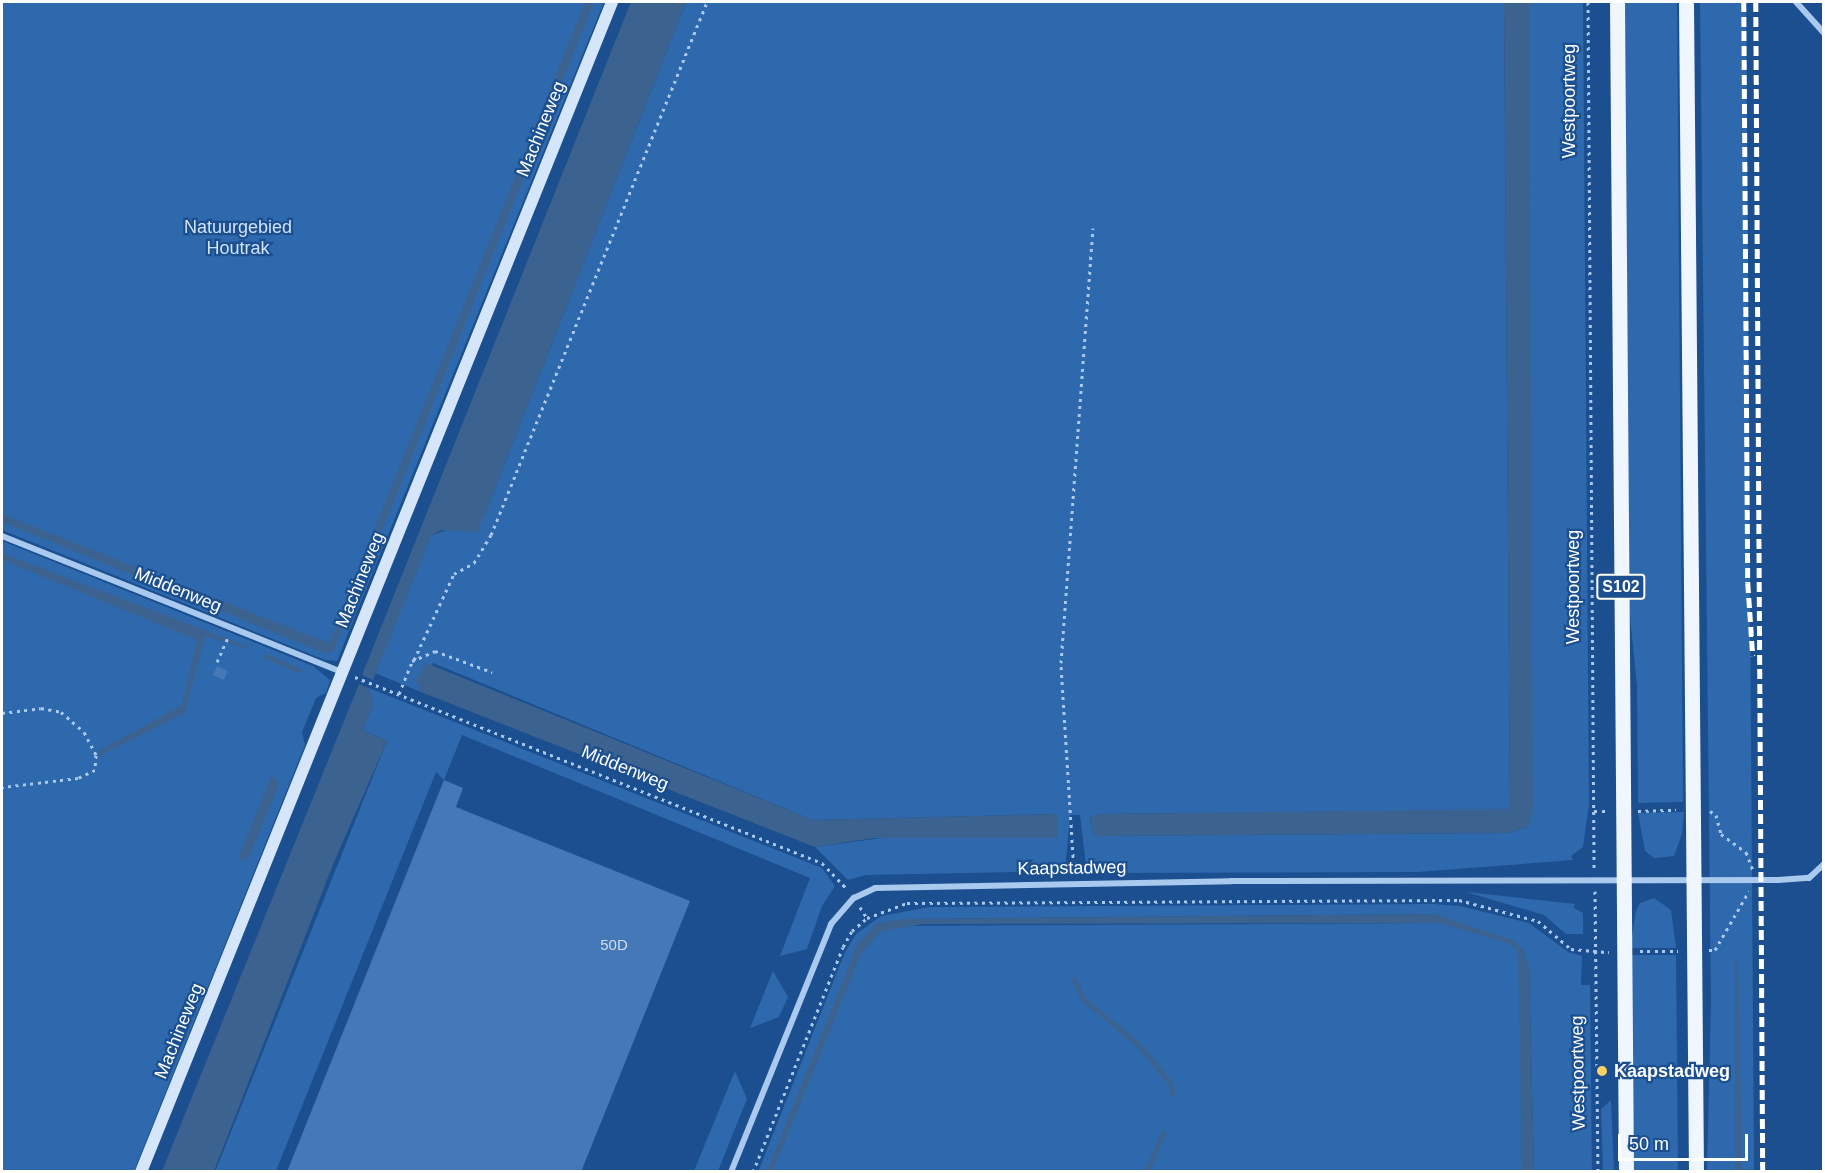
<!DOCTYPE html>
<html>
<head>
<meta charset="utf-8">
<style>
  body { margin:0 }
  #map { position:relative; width:1825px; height:1173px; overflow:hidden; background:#1b4f8f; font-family:Arial,sans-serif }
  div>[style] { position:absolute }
  .green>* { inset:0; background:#2e69ad }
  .water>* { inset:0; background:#3c6290 }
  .stream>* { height:5px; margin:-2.5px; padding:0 2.5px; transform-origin:2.5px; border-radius:2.5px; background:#3c6290 }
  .building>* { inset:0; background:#4478b7 }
  .path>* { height:3px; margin-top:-1.5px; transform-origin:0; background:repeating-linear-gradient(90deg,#a9c9ee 0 3px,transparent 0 7.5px) }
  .street>* { height:6px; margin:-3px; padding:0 3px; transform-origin:3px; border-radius:3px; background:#a9c9ee }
  .secondary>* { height:12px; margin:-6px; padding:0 6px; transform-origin:6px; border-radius:6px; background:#d6e6fa }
  .primary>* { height:15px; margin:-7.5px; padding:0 7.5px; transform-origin:7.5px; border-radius:7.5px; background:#f0f6ff }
  .rail>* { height:4.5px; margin-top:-2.25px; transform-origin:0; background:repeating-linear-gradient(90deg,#fff 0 10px,transparent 0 14.5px) }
  .dots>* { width:16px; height:16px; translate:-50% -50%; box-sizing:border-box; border:3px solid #1b4f8f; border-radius:50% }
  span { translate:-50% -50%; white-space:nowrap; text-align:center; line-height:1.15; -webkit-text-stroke:4.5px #1b4f8f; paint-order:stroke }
  .number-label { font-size:15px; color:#d0dded }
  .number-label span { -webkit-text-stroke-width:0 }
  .shield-label span { padding:2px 4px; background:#1b4f8f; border:2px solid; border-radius:4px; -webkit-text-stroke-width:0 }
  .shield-label { font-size:16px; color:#fff; font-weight:700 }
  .street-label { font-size:18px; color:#fff }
  .park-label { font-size:18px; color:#cfe3fa }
  .poi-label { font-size:18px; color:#fff; font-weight:700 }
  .left { translate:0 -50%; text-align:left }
  .frame { position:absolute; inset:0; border:3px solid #fff; pointer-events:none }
  .scale { position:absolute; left:1618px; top:1134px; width:130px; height:27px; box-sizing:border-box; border:3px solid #fff; border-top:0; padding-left:8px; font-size:18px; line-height:21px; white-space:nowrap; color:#fff; -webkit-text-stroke:4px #1b4f8f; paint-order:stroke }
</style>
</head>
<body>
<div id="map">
  <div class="green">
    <i style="clip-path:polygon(2px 2px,604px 2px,337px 661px,325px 660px,2px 530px)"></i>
    <i style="clip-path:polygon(686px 2px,1504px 2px,1510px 810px,1100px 814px,1089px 817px,1095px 836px,1509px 833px,1529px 826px,1526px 2px,1583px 2px,1589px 804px,1583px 847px,1571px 856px,1573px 860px,1418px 872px,1094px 873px,1086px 866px,1080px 815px,1070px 815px,1065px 871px,866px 875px,848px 880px,815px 847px,1058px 814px,813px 820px,433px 663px,417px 681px,421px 692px,375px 673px,431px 536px,485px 514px)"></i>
    <i style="clip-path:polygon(1625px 2px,1677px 2px,1683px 802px,1638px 803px,1637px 686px,1629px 606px)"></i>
    <i style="clip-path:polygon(1700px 2px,1746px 2px,1754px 1172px,1707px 1171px,1711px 1002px)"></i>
    <i style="clip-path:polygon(2px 541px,313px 666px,330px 680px,326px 693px,316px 698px,302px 732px,305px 745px,134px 1171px,2px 1171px)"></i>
    <i style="clip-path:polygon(369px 688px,822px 868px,835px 886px,822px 906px,807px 949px,780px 956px,810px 878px,462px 735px,444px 780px,436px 772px,276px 1171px,215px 1172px,387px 741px,363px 730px,373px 704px)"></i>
    <i style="clip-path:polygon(1684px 812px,1682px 834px,1674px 856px,1654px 858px,1645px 851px,1638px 813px)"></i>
    <i style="clip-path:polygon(1466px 892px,1575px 904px,1574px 908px,1583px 913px,1583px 934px,1566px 934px,1544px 915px)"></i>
    <i style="clip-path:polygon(1654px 898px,1671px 910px,1676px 948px,1630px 948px,1636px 911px,1640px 903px)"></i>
    <i style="clip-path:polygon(evenodd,1433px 904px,1460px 906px,1529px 923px,1568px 952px,1582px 956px,1581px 985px,1590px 985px,1592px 1171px,1534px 1171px,1529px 968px,1522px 948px,1511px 944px,1519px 951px,1520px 971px,1522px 1171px,758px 1172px,845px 952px,856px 934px,881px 916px,929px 907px,1433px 904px,1435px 914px,1506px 942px,1441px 923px,901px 926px,908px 919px,1435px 914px)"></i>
    <i style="clip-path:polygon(1631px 955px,1676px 955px,1678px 1171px,1632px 1171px)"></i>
    <i style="clip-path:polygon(773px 971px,788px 997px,779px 1017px,750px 1028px)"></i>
    <i style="clip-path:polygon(735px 1071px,747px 1099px,718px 1171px,694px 1171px)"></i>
    <i style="clip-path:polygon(1611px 1100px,1614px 1171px,1603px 1171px,1601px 1109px)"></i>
  </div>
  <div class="water">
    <i style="clip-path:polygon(585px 2px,594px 2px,333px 652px,325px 653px,2px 522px,2px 514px,329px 643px)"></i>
    <i style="clip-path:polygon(631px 2px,686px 2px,485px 514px,477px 532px,441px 530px,431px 536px,373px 680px,362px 675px)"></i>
    <i style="clip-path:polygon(1504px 2px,1529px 2px,1533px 810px,1529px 826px,1509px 833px,1095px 836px,1089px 817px,1100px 814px,1510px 809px)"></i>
    <i style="clip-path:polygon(2px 553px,249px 647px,252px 650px,205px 636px,185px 713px,99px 756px,98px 751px,182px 705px,197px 640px,2px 560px)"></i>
    <i style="clip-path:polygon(426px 663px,813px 820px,1058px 814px,1058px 838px,874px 838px,815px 847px,421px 692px,416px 681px)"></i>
    <i style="clip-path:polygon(359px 684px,369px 688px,373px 704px,363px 730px,387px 741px,334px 862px,214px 1171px,162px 1171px)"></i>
    <i style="clip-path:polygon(272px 774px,279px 784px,248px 860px,238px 859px)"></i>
    <i style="clip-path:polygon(1435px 914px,1512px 940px,1522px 948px,1529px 968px,1534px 1171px,1522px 1171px,1518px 951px,1510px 944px,1440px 923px,923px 924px,880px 932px,861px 954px,773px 1171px,767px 1171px,857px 945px,876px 923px,904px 919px)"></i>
    <i style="clip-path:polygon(1735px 954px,1738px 961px,1742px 1172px,1735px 1171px)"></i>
  </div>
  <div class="stream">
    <i style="left:266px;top:656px;width:35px;rotate:24deg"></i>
    <i style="left:1074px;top:979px;width:22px;rotate:66deg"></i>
    <i style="left:1083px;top:999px;width:71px;rotate:39.3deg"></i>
    <i style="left:1138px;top:1044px;width:52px;rotate:50.5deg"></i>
    <i style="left:1171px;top:1084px;width:10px;rotate:84deg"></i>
    <i style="left:1146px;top:1172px;width:43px;rotate:-66.4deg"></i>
  </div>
  <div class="building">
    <i style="clip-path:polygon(217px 666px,228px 671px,224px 680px,213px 675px)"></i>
    <i style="clip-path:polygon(444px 780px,463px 788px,456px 807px,690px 901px,581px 1172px,287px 1172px)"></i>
  </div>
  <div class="path">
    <i style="left:1588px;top:2px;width:868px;rotate:89.6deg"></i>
    <i style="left:414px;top:660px;width:95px;rotate:-65.1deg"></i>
    <i style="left:454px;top:574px;width:23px;rotate:-29deg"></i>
    <i style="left:474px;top:563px;width:33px;rotate:-59deg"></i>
    <i style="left:491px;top:535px;width:575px;rotate:-67.94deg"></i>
    <i style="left:217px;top:662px;width:27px;rotate:-66deg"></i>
    <i style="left:355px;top:677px;width:503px;rotate:21.72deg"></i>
    <i style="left:822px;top:863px;width:36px;rotate:46deg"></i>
    <i style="left:399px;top:694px;width:35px;rotate:-68deg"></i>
    <i style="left:412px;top:661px;width:25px;rotate:-23deg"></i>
    <i style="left:435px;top:651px;width:61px;rotate:20.2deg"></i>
    <i style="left:2px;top:713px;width:39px;rotate:-7deg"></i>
    <i style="left:41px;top:708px;width:20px;rotate:11deg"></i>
    <i style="left:61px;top:712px;width:30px;rotate:41deg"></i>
    <i style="left:84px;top:732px;width:26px;rotate:62deg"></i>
    <i style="left:96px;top:755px;width:15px;rotate:94deg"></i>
    <i style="left:95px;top:770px;width:19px;rotate:155deg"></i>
    <i style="left:78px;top:778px;width:77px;rotate:173.2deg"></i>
    <i style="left:1594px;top:811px;width:13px"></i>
    <i style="left:1638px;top:811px;width:38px;rotate:-2deg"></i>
    <i style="left:1710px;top:811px;width:7px;rotate:34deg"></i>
    <i style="left:1716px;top:815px;width:20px;rotate:75deg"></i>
    <i style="left:1721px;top:834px;width:31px;rotate:36deg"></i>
    <i style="left:1746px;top:852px;width:19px;rotate:69deg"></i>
    <i style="left:1074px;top:872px;width:209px;rotate:-93.6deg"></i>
    <i style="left:1061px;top:663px;width:436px;rotate:-85.8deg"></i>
    <i style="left:1595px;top:891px;width:281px;rotate:89.4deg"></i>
    <i style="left:860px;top:907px;width:13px;rotate:58deg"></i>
    <i style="left:1709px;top:950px;width:6px"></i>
    <i style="left:1715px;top:950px;width:68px;rotate:-60deg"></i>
    <i style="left:1640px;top:951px;width:38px"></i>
    <i style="left:753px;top:1172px;width:242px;rotate:-68.2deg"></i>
    <i style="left:843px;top:947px;width:18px;rotate:-61deg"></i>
    <i style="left:852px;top:931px;width:20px;rotate:-41deg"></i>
    <i style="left:867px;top:918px;width:43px;rotate:-20.6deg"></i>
    <i style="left:907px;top:903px;width:552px;rotate:-0.31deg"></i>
    <i style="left:1459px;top:900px;width:82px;rotate:14.9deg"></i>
    <i style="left:1538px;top:921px;width:43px;rotate:40.3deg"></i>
    <i style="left:1571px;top:949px;width:38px;rotate:5deg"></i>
  </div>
  <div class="street">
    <i style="left:1796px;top:2px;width:42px;rotate:47.9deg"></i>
    <i style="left:2px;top:536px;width:366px;rotate:21.8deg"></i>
    <i style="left:731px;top:1172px;width:267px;rotate:-68deg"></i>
    <i style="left:831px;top:924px;width:35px;rotate:-49deg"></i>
    <i style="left:854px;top:898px;width:23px;rotate:-25deg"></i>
    <i style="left:875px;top:888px;width:356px;rotate:-1.1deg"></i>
    <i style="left:1231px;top:881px;width:547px;rotate:-0.1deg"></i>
    <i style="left:1778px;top:880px;width:31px;rotate:-4deg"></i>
    <i style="left:1809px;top:878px;width:21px;rotate:-43deg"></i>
  </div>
  <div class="secondary">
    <i style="left:141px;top:1172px;width:1261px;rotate:-68.07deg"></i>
  </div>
  <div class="primary">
    <i style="left:1617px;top:2px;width:1170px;rotate:89.56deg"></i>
    <i style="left:1686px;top:2px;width:1170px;rotate:89.51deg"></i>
  </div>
  <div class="rail">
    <i style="left:1744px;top:2px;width:581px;rotate:89.61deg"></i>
    <i style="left:1748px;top:583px;width:73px;rotate:86.1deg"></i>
    <i style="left:1756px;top:2px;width:1170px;rotate:89.66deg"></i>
  </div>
  <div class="dots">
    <i style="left:1602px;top:1071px;background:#ffd166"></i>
  </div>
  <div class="number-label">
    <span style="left:614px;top:945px">50D</span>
  </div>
  <div class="shield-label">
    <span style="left:1621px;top:587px">S102</span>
  </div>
  <div class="street-label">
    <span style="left:1569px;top:101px;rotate:-90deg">Westpoortweg</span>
    <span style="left:541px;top:129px;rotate:-68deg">Machineweg</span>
    <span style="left:360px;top:580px;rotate:-68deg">Machineweg</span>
    <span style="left:1573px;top:587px;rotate:-90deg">Westpoortweg</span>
    <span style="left:178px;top:590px;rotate:22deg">Middenweg</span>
    <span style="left:625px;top:768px;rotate:22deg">Middenweg</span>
    <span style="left:1072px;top:868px;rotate:-1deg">Kaapstadweg</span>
    <span style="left:179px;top:1031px;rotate:-68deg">Machineweg</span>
    <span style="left:1578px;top:1073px;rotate:-91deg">Westpoortweg</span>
  </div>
  <div class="park-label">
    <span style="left:238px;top:238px">Natuurgebied<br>Houtrak</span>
  </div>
  <div class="poi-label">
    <span class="left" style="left:1614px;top:1071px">Kaapstadweg</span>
  </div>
  <div class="frame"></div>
  <div class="scale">50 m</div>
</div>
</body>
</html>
